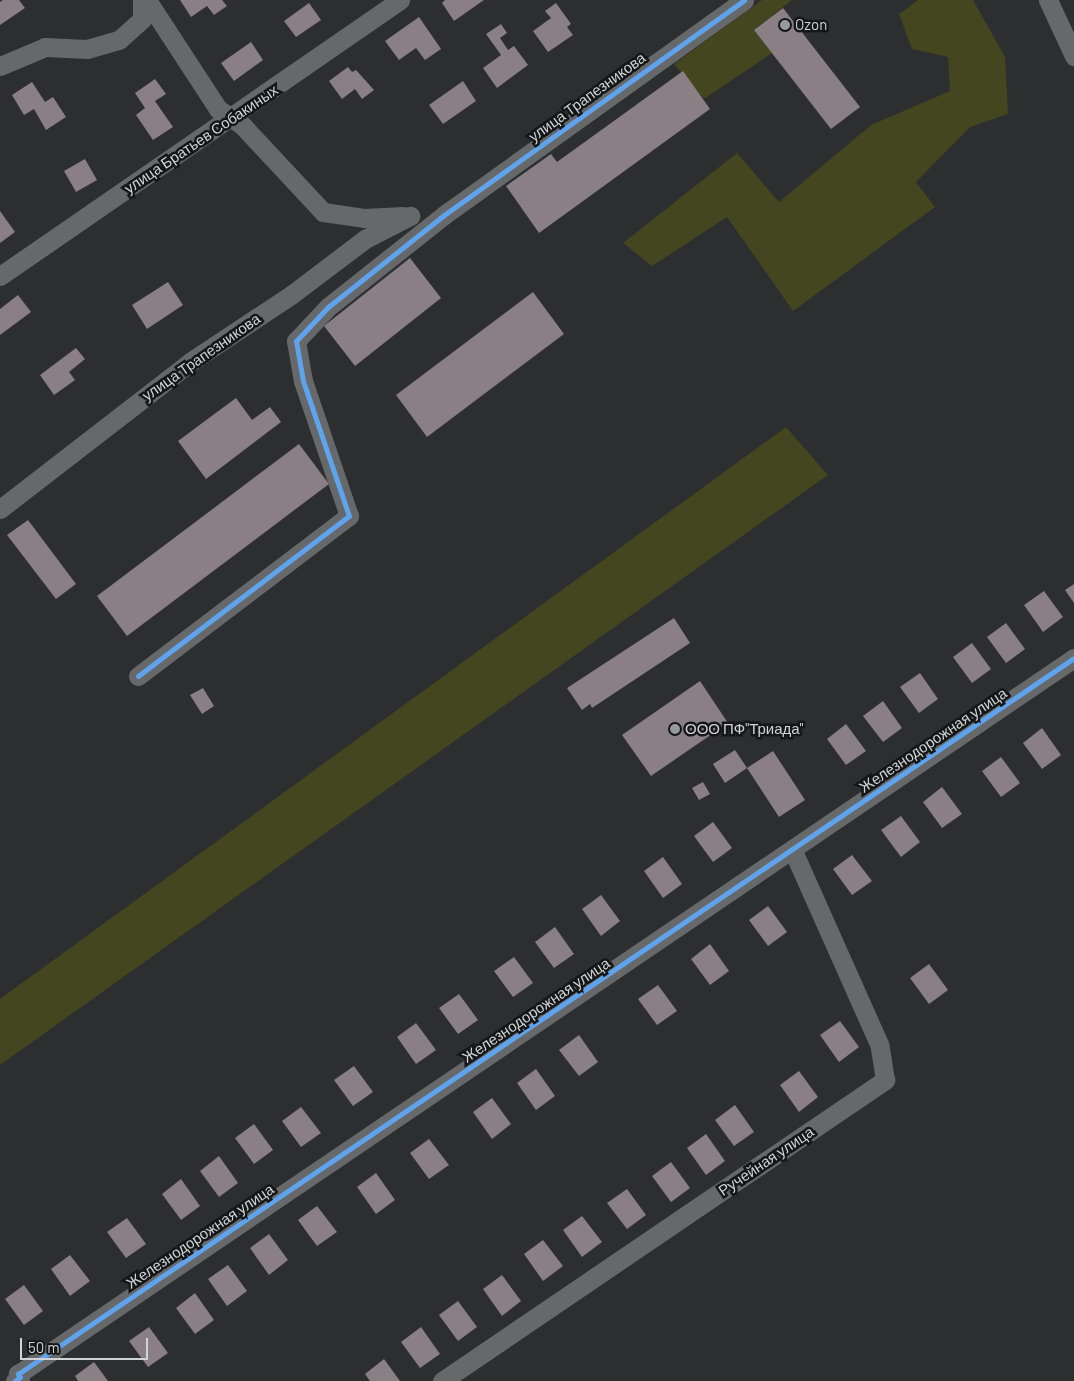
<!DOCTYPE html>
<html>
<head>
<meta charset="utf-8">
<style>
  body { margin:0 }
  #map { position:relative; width:1074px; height:1381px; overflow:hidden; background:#2c2e30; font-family:Barlow,sans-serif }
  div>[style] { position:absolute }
  .green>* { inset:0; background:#44461f }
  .building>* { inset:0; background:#8a7f84 }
  .minor>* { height:19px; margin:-9.5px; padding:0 9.5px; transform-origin:9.5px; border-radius:9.5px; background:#666869 }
  .cycleway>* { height:5px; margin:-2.5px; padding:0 2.5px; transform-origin:2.5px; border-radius:2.5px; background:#60a3ed }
  .dots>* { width:14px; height:14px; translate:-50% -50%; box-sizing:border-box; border:2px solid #141618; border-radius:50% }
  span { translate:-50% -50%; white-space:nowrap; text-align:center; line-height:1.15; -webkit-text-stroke:5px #141618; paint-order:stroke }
  .poi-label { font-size:15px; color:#d1d4d6 }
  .left { translate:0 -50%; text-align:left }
  .street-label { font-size:15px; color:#d1d4d6 }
  .scale { position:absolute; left:20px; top:1338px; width:128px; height:22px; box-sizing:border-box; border:2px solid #d1d4d6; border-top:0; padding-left:6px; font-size:15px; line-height:18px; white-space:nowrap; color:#d1d4d6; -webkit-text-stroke:4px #141618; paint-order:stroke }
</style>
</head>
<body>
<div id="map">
  <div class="green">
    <i style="clip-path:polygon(762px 0,792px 0,754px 30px,772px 53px,704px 99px,674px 64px)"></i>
    <i style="clip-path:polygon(918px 0,973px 0,1005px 57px,1008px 114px,970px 127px,916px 182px,935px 207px,793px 311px,727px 217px,652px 266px,623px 243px,737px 153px,779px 202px,871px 125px,950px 91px,948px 57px,912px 49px,899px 14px)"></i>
    <i style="clip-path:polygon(786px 427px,828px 475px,0 1065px,0 999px)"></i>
  </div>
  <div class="building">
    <i style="clip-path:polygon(3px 0,19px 0,25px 8px,0 25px,0 2px)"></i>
    <i style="clip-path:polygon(180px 0,222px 0,227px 6px,214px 15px,207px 6px,191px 17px)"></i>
    <i style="clip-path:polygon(445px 0,484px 0,454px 21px,442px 3px)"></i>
    <i style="clip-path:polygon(309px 3px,321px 20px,296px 37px,284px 21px)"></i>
    <i style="clip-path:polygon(556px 3px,571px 24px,567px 27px,573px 35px,548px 52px,533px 31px,551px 18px,545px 11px)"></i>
    <i style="clip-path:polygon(783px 8px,860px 107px,831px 129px,754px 30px)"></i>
    <i style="clip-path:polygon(419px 17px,441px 49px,425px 60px,416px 48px,399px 60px,385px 41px)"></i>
    <i style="clip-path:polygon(501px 24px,507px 33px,500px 38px,508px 50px,514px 46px,528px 65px,497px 88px,483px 68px,501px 55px,486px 34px)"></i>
    <i style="clip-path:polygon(251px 42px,263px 60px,234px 81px,221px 63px)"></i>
    <i style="clip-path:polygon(348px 67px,352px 72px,356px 70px,374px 90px,362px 99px,355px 89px,342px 99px,329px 81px)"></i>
    <i style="clip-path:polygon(683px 71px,710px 109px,539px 233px,506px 186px,551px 154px,557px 162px)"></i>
    <i style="clip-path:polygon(155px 79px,166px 94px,155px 101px,173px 127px,153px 140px,136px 115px,145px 108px,135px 93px)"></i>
    <i style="clip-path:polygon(463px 81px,476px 101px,443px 124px,429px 105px)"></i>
    <i style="clip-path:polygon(32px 82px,45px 102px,53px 97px,66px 117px,46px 130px,34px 109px,24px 115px,12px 95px)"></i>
    <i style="clip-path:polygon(85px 159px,97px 180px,76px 192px,64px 171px)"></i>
    <i style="clip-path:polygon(0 211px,15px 232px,0 243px)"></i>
    <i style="clip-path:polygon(410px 258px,441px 298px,355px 366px,324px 326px)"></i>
    <i style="clip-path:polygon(168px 282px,183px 305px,147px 329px,132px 305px)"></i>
    <i style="clip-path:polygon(533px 292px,564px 334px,427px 437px,396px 395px)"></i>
    <i style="clip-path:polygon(18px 295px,31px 312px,0 335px,0 309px)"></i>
    <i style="clip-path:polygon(76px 348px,85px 359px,69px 372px,75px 380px,54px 395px,40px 375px)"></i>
    <i style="clip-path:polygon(236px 398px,252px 420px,270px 407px,281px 422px,206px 479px,178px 441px)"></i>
    <i style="clip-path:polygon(299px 444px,329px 484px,127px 636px,97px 596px)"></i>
    <i style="clip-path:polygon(28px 520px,76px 584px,56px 599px,7px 535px)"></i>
    <i style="clip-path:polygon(1074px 584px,1074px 603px,1065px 590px)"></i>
    <i style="clip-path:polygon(1044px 591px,1063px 617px,1043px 632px,1024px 605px)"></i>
    <i style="clip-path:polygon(674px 618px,690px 643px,592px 708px,590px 704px,582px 710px,567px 688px)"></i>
    <i style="clip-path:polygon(1006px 623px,1025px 649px,1006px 663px,987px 637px)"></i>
    <i style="clip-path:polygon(972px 643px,991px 669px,972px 683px,953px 657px)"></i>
    <i style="clip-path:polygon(920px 673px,938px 699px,919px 713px,900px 687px)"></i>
    <i style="clip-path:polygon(700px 681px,728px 723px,651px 776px,622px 735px)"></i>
    <i style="clip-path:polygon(203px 688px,214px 706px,202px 714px,190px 695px)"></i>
    <i style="clip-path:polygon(883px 701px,902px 728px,883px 742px,863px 716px)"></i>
    <i style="clip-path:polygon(846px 724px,866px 751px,846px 765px,827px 739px)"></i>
    <i style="clip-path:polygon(1042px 728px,1061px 755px,1042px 769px,1023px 743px)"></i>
    <i style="clip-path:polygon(735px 750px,747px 768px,725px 783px,713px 764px)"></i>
    <i style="clip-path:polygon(773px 751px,805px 800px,779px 817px,747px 768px)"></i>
    <i style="clip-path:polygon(1001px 757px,1020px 783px,1001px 797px,982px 771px)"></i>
    <i style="clip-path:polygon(703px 782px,710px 794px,699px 800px,692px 788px)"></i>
    <i style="clip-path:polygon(942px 787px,962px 814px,942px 828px,923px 802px)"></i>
    <i style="clip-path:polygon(901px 816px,920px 842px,901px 857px,881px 830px)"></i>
    <i style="clip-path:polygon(713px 822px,732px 848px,713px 862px,694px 836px)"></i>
    <i style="clip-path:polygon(852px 855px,872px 881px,852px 895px,833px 869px)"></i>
    <i style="clip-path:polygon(663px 857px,682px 884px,663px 898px,644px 871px)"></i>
    <i style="clip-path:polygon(601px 895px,620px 921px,601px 936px,582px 909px)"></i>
    <i style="clip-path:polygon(768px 906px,787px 932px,768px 946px,749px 920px)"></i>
    <i style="clip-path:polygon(555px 927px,574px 954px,554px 968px,535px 942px)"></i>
    <i style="clip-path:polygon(710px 944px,729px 971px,710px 985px,691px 959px)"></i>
    <i style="clip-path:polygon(514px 957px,533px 983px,513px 997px,494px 971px)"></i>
    <i style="clip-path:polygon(929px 964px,948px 990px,929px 1004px,910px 978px)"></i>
    <i style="clip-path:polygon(658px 985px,677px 1011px,657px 1025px,638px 999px)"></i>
    <i style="clip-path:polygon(459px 994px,478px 1020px,458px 1034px,439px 1008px)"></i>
    <i style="clip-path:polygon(840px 1021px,859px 1047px,839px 1062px,820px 1035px)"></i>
    <i style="clip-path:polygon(416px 1023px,436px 1050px,416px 1064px,397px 1037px)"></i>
    <i style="clip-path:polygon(579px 1035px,598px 1062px,579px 1076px,559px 1050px)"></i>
    <i style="clip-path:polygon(354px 1066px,373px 1092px,353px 1106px,334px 1080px)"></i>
    <i style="clip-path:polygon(536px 1069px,555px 1096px,536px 1110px,517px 1083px)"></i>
    <i style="clip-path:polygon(799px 1071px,818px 1097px,799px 1112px,780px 1085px)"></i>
    <i style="clip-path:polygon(492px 1098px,511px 1124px,492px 1139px,473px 1112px)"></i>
    <i style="clip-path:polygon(735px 1105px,754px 1132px,734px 1146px,715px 1120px)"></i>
    <i style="clip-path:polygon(301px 1107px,321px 1133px,301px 1147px,282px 1121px)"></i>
    <i style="clip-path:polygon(254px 1124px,273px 1150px,254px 1164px,235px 1138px)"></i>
    <i style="clip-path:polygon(706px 1134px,725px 1161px,706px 1175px,687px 1148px)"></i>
    <i style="clip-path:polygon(429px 1139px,449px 1165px,429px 1179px,410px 1153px)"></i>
    <i style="clip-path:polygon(219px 1156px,238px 1183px,219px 1197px,200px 1171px)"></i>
    <i style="clip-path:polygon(671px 1162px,690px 1188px,671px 1202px,652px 1176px)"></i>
    <i style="clip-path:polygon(376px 1173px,395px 1200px,376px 1214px,357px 1187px)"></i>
    <i style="clip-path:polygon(181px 1179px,200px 1206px,181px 1220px,162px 1194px)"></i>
    <i style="clip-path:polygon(627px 1189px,646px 1215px,627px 1229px,607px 1203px)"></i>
    <i style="clip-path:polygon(317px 1206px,337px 1232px,317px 1246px,298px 1220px)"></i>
    <i style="clip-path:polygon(582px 1216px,602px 1242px,582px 1257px,563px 1230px)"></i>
    <i style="clip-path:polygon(127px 1218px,146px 1244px,126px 1258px,107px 1232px)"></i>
    <i style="clip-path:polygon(269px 1234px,288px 1260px,269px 1275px,250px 1248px)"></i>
    <i style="clip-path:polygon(543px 1240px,563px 1266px,543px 1281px,524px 1254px)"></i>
    <i style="clip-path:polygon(70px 1255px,90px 1281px,70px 1296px,51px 1269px)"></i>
    <i style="clip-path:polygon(228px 1265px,247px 1291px,227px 1306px,208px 1279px)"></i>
    <i style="clip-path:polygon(502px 1275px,521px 1301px,502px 1316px,483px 1289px)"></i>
    <i style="clip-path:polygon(24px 1285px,43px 1311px,24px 1325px,5px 1299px)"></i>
    <i style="clip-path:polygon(195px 1293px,214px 1320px,195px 1334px,176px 1308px)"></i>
    <i style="clip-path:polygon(458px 1301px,477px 1327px,458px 1341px,439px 1315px)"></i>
    <i style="clip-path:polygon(149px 1327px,168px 1353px,148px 1367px,129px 1341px)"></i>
    <i style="clip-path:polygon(421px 1327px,440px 1354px,420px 1368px,401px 1342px)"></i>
    <i style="clip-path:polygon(384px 1359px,400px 1381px,370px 1381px,365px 1374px)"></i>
    <i style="clip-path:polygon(94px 1362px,108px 1381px,78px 1381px,75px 1376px)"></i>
  </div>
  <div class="minor">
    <i style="left:147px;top:0;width:130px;rotate:56.9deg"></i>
    <i style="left:218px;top:109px;width:29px;rotate:34deg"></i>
    <i style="left:242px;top:125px;width:119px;rotate:47deg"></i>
    <i style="left:323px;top:212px;width:41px;rotate:8.3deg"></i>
    <i style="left:364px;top:218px;width:39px;rotate:-3deg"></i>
    <i style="left:1048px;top:0;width:62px;rotate:65.1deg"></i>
    <i style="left:0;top:66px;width:49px;rotate:-22.9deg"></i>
    <i style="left:45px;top:47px;width:42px;rotate:2.7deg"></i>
    <i style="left:87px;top:49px;width:33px;rotate:-16deg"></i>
    <i style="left:119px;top:40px;width:31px;rotate:-42deg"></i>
    <i style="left:142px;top:19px;width:19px;rotate:-90deg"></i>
    <i style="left:0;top:276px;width:486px;rotate:-34.6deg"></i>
    <i style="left:0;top:509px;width:240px;rotate:-37.7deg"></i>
    <i style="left:190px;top:362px;width:121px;rotate:-33.6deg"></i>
    <i style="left:291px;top:295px;width:93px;rotate:-37.1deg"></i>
    <i style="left:365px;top:239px;width:51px;rotate:-27.1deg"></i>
    <i style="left:138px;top:676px;width:265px;rotate:-37.2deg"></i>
    <i style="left:349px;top:516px;width:143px;rotate:-108.8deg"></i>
    <i style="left:303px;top:381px;width:41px;rotate:-99.9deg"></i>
    <i style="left:296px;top:341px;width:47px;rotate:-46.7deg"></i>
    <i style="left:328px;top:307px;width:148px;rotate:-38.4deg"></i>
    <i style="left:444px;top:215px;width:369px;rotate:-35.6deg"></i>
    <i style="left:15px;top:1381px;width:6px;rotate:-39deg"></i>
    <i style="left:20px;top:1377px;width:4px;rotate:-124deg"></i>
    <i style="left:18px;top:1374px;width:1276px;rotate:-34.14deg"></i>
    <i style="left:442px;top:1381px;width:536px;rotate:-34.19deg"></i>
    <i style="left:885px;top:1080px;width:36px;rotate:-99deg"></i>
    <i style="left:879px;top:1044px;width:211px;rotate:-114deg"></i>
  </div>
  <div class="cycleway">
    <i style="left:138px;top:676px;width:265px;rotate:-37.2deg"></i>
    <i style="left:349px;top:516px;width:143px;rotate:-108.8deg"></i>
    <i style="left:303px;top:381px;width:41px;rotate:-99.9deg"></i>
    <i style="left:296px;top:341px;width:47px;rotate:-46.7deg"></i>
    <i style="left:328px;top:307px;width:148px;rotate:-38.4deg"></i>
    <i style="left:444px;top:215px;width:369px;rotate:-35.6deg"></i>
    <i style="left:15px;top:1381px;width:6px;rotate:-39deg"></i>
    <i style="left:20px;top:1377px;width:4px;rotate:-124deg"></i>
    <i style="left:18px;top:1374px;width:1276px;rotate:-34.14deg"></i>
  </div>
  <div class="dots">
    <i style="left:785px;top:25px;background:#979a9c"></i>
    <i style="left:675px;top:729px;background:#979a9c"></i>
  </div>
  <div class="poi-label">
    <span class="left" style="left:795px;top:25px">Ozon</span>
    <span class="left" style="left:685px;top:729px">ООО ПФ"Триада"</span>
  </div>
  <div class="street-label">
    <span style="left:587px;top:97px;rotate:-36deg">улица Трапезникова</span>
    <span style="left:201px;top:139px;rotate:-34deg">улица Братьев Собакиных</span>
    <span style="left:201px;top:357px;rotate:-35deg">улица Трапезникова</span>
    <span style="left:933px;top:740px;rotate:-34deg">Железнодорожная улица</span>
    <span style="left:536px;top:1010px;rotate:-34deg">Железнодорожная улица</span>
    <span style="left:766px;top:1161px;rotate:-34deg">Ручейная улица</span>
    <span style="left:200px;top:1236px;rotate:-34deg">Железнодорожная улица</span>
  </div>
  <div class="scale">50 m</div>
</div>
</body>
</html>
